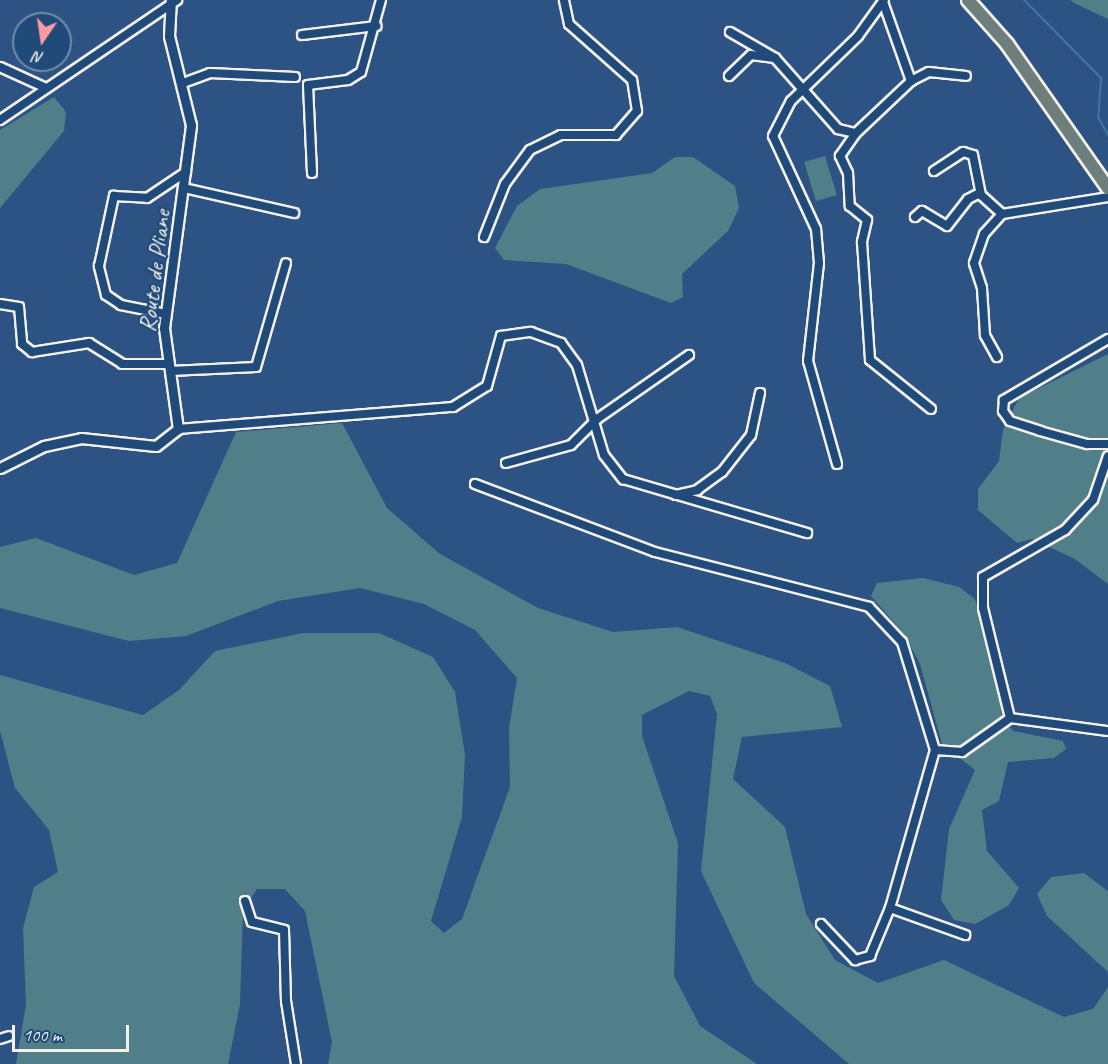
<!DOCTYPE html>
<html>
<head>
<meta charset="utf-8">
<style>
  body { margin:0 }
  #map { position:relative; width:1108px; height:1064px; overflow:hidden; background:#2c5383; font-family:Caveat,sans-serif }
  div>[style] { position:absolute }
  .green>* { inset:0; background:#507f89 }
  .stream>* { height:2px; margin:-1px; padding:0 1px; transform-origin:1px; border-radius:1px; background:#4377a0 }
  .roads { filter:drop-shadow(2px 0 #f4f1e8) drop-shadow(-2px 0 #f4f1e8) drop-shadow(0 2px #f4f1e8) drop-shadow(0 -2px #f4f1e8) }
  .minor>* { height:8px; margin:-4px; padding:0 4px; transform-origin:4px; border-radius:4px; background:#1f4a7a }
  .tertiary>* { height:9px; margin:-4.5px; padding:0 4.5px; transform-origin:4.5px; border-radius:4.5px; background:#1f4a7a }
  .primary>* { height:12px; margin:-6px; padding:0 6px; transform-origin:6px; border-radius:6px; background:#6d7e7c }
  span { translate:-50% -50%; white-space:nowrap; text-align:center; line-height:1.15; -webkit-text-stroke:4.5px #1f4a7a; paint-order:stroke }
  .street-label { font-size:24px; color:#f4f1e8 }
  .north { position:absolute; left:12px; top:12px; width:60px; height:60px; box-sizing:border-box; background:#1f4a7a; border:2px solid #748da6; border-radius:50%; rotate:193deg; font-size:16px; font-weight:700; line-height:24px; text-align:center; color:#f4f1e8 }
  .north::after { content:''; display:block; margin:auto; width:21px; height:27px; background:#ff9aa2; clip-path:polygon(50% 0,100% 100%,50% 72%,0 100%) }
  .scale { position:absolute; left:12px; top:1025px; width:117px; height:27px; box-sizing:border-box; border:3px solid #f4f1e8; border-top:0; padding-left:8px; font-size:18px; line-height:21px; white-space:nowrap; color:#f4f1e8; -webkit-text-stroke:4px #1f4a7a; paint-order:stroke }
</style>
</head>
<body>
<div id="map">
  <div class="green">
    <i style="clip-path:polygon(1071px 0,1108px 0,1108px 19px,1072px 2px)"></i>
    <i style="clip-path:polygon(54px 97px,66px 112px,64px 131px,0 208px,0 130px)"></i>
    <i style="clip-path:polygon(825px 156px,837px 195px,816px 201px,804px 162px)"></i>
    <i style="clip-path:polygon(675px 157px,693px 157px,735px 186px,739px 208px,728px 231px,682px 274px,683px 297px,671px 303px,566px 264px,504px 260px,495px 248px,517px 206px,540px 189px,652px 173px)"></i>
    <i style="clip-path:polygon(1108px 354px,1108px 584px,1075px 559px,1032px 539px,1017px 543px,978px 510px,978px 489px,999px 461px,1003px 430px,1019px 398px)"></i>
    <i style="clip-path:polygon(342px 423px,387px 508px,440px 554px,538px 608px,613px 632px,677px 627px,785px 663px,830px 686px,842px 727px,742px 737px,733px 779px,785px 827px,806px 914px,835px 960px,878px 983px,944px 960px,1064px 1017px,1093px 1009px,1108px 987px,1108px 1064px,849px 1064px,754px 983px,701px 871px,717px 714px,710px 696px,689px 691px,642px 715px,642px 736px,678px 843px,674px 976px,700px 1026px,757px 1064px,328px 1064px,332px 1042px,305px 911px,285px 889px,257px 889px,243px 910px,240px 1004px,228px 1064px,16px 1064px,26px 1005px,23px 928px,34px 887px,58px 872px,49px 830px,15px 788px,0 731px,0 675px,143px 715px,179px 690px,215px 651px,303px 633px,379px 633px,433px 657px,455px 692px,465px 755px,462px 817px,431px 921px,444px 933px,462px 919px,510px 787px,509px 728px,517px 678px,475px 630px,424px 604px,360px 588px,278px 601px,186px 636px,129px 641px,0 608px,0 547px,36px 538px,134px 575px,177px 563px,236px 432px)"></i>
    <i style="clip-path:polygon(923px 578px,959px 587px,975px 599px,995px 660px,1002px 717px,1013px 731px,1063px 741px,1066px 749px,1054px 758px,1008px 762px,999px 801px,982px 810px,987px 851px,1019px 888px,1009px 905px,975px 924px,954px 920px,941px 900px,949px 829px,975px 770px,942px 744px,920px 664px,904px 634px,871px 596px,877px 583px)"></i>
    <i style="clip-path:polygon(1084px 873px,1108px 891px,1108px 972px,1047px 916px,1037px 894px,1051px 877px)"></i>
  </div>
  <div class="stream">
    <i style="left:1024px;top:0;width:110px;rotate:45.4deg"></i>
    <i style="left:1101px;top:78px;width:39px;rotate:94deg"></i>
    <i style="left:1098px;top:117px;width:21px;rotate:61deg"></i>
  </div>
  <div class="roads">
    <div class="minor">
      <i style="left:883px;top:2px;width:84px;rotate:70.5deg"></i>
      <i style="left:730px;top:32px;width:52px;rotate:30deg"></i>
      <i style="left:302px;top:35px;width:75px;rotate:-6.9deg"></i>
      <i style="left:0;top:67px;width:51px;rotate:24.5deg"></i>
      <i style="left:729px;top:76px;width:30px;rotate:-44deg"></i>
      <i style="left:751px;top:55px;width:24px;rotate:7deg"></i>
      <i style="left:775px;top:58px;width:95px;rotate:48.4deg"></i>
      <i style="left:838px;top:129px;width:18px;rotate:13deg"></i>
      <i style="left:856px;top:133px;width:76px;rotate:-43.4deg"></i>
      <i style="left:911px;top:81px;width:20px;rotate:-27deg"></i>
      <i style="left:929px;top:72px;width:37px;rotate:6deg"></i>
      <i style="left:183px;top:83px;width:29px;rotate:-20deg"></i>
      <i style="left:210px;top:73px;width:85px;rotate:2.7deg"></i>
      <i style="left:0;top:120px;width:214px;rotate:-34.1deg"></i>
      <i style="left:856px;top:133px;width:28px;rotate:125deg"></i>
      <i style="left:840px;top:156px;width:19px;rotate:65deg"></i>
      <i style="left:848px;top:173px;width:33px;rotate:87deg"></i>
      <i style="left:850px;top:206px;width:22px;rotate:39deg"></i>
      <i style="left:867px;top:220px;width:23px;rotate:103deg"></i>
      <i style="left:862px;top:242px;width:118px;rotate:86.1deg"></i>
      <i style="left:870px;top:360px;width:78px;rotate:38.8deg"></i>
      <i style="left:934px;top:171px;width:35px;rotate:-33deg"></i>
      <i style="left:963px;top:152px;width:10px;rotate:17deg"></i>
      <i style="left:973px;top:155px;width:41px;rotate:78.7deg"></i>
      <i style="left:981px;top:195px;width:28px;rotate:42deg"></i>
      <i style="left:1002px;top:214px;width:107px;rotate:-9.1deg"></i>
      <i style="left:312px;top:173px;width:88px;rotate:-92.6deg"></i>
      <i style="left:308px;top:85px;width:40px;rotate:-7.1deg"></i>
      <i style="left:348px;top:80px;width:15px;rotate:-32deg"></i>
      <i style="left:361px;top:72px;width:75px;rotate:-74.5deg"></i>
      <i style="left:184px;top:188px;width:113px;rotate:12.8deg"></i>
      <i style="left:915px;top:217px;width:9px;rotate:-41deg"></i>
      <i style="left:922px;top:211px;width:29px;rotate:31deg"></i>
      <i style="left:947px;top:226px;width:34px;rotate:-52deg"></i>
      <i style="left:968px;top:199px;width:13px;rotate:-27deg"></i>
      <i style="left:484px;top:237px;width:57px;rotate:-68.4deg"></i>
      <i style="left:505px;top:184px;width:42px;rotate:-53.7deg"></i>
      <i style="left:530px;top:150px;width:34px;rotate:-26deg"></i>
      <i style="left:561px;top:135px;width:55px"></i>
      <i style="left:616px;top:135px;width:32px;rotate:-49deg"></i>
      <i style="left:637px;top:111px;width:31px;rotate:-99deg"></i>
      <i style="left:632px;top:80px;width:84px;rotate:-138.4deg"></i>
      <i style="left:569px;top:24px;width:25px;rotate:-102deg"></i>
      <i style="left:0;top:304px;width:19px;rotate:9deg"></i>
      <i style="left:19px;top:307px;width:37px;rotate:85deg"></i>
      <i style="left:22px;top:344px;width:13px;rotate:39deg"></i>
      <i style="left:32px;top:352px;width:58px;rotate:-9deg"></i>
      <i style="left:89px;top:343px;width:39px;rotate:32deg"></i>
      <i style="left:122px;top:364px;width:46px"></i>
      <i style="left:166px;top:314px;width:46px;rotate:-168.7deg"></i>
      <i style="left:121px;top:305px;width:18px;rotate:-146deg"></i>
      <i style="left:106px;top:295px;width:30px;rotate:-104deg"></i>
      <i style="left:99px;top:266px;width:72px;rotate:-77.9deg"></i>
      <i style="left:114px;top:196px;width:33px;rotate:3deg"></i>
      <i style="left:147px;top:198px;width:47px;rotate:-33.7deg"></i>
      <i style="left:1108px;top:339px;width:121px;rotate:149.6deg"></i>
      <i style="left:1004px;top:400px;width:11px;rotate:95deg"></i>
      <i style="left:1003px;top:411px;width:12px;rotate:55deg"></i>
      <i style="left:1010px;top:421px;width:32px;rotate:18deg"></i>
      <i style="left:1040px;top:431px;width:49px;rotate:15.5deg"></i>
      <i style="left:1087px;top:444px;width:21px"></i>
      <i style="left:997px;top:357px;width:25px;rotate:-119deg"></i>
      <i style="left:985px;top:335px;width:47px;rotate:-93.7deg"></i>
      <i style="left:982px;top:288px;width:26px;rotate:-108deg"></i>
      <i style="left:974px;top:263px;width:31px;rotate:-71deg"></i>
      <i style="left:984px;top:234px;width:27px;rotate:-48deg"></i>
      <i style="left:170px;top:371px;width:86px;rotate:-2.7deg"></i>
      <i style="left:256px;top:367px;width:108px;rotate:-73.9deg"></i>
      <i style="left:178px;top:429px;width:276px;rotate:-4.6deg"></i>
      <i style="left:453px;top:407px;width:40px;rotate:-32deg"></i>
      <i style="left:487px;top:386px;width:52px;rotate:-74.4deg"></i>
      <i style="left:501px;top:336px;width:30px;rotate:-8deg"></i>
      <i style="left:531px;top:332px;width:32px;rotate:20deg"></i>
      <i style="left:561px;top:343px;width:27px;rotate:54deg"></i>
      <i style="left:577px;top:365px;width:94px;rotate:73.3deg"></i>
      <i style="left:604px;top:455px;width:31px;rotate:52deg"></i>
      <i style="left:623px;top:479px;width:192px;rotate:16.4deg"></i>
      <i style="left:506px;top:463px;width:67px;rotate:-15.5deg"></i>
      <i style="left:571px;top:445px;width:37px;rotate:-45deg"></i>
      <i style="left:597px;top:419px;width:112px;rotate:-34.8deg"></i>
      <i style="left:837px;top:464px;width:107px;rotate:-105.7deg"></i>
      <i style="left:808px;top:361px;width:99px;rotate:-83.6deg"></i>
      <i style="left:819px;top:263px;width:34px;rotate:-95deg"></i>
      <i style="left:816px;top:229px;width:102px;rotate:-114.8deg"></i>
      <i style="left:773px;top:136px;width:39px;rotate:-63deg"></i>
      <i style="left:791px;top:101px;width:93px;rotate:-44.1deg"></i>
      <i style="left:858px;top:36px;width:44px;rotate:-54.2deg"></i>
      <i style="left:475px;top:484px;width:192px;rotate:20.7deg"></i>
      <i style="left:655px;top:552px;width:221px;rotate:14.4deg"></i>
      <i style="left:869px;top:607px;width:48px;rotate:46.7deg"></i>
      <i style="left:902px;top:642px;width:113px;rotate:73deg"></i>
      <i style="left:935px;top:750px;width:27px;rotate:4deg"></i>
      <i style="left:962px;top:752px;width:59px;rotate:-35.3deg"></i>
      <i style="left:1010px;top:718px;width:99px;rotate:7.6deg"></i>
      <i style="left:676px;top:495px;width:22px;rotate:-13deg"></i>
      <i style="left:697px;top:490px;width:31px;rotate:-36deg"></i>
      <i style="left:722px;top:472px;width:47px;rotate:-51.9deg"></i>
      <i style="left:751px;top:435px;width:43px;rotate:-77.9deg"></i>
      <i style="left:1010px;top:718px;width:113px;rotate:-103.8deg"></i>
      <i style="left:983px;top:608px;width:31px;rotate:-90deg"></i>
      <i style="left:983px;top:577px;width:95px;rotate:-29.8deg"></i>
      <i style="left:1065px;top:530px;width:41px;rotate:-47deg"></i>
      <i style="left:1093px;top:500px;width:46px;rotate:-71.2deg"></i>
      <i style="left:245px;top:901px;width:22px;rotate:72deg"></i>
      <i style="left:252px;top:922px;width:33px;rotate:14deg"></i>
      <i style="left:284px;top:930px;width:71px;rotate:88.4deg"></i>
      <i style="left:286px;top:1001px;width:64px;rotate:81deg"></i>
      <i style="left:890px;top:908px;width:80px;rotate:19.8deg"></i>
      <i style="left:821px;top:924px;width:50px;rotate:46.6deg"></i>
      <i style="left:855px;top:960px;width:16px;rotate:-15deg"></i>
      <i style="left:870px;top:956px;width:52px;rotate:-67.4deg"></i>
      <i style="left:890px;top:908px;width:164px;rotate:-74.1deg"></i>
      <i style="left:0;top:1039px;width:9px;rotate:-18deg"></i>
    </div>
    <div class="tertiary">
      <i style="left:0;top:468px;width:49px;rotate:-26.6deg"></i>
      <i style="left:44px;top:446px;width:38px;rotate:-12deg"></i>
      <i style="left:81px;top:438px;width:75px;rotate:6.1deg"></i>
      <i style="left:156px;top:446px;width:28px;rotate:-38deg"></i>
      <i style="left:178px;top:429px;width:102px;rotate:-97.9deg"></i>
      <i style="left:164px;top:328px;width:205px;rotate:-82.4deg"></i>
      <i style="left:191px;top:125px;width:92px;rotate:-103.9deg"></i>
      <i style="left:169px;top:36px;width:36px;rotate:-87deg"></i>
    </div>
    <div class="primary">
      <i style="left:968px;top:0;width:59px;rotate:48.4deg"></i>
      <i style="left:1007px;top:44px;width:176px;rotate:55deg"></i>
    </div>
  </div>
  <div class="street-label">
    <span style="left:155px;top:271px;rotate:-83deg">Route de Pliane</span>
  </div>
  <div class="north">N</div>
  <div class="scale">100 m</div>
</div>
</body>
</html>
